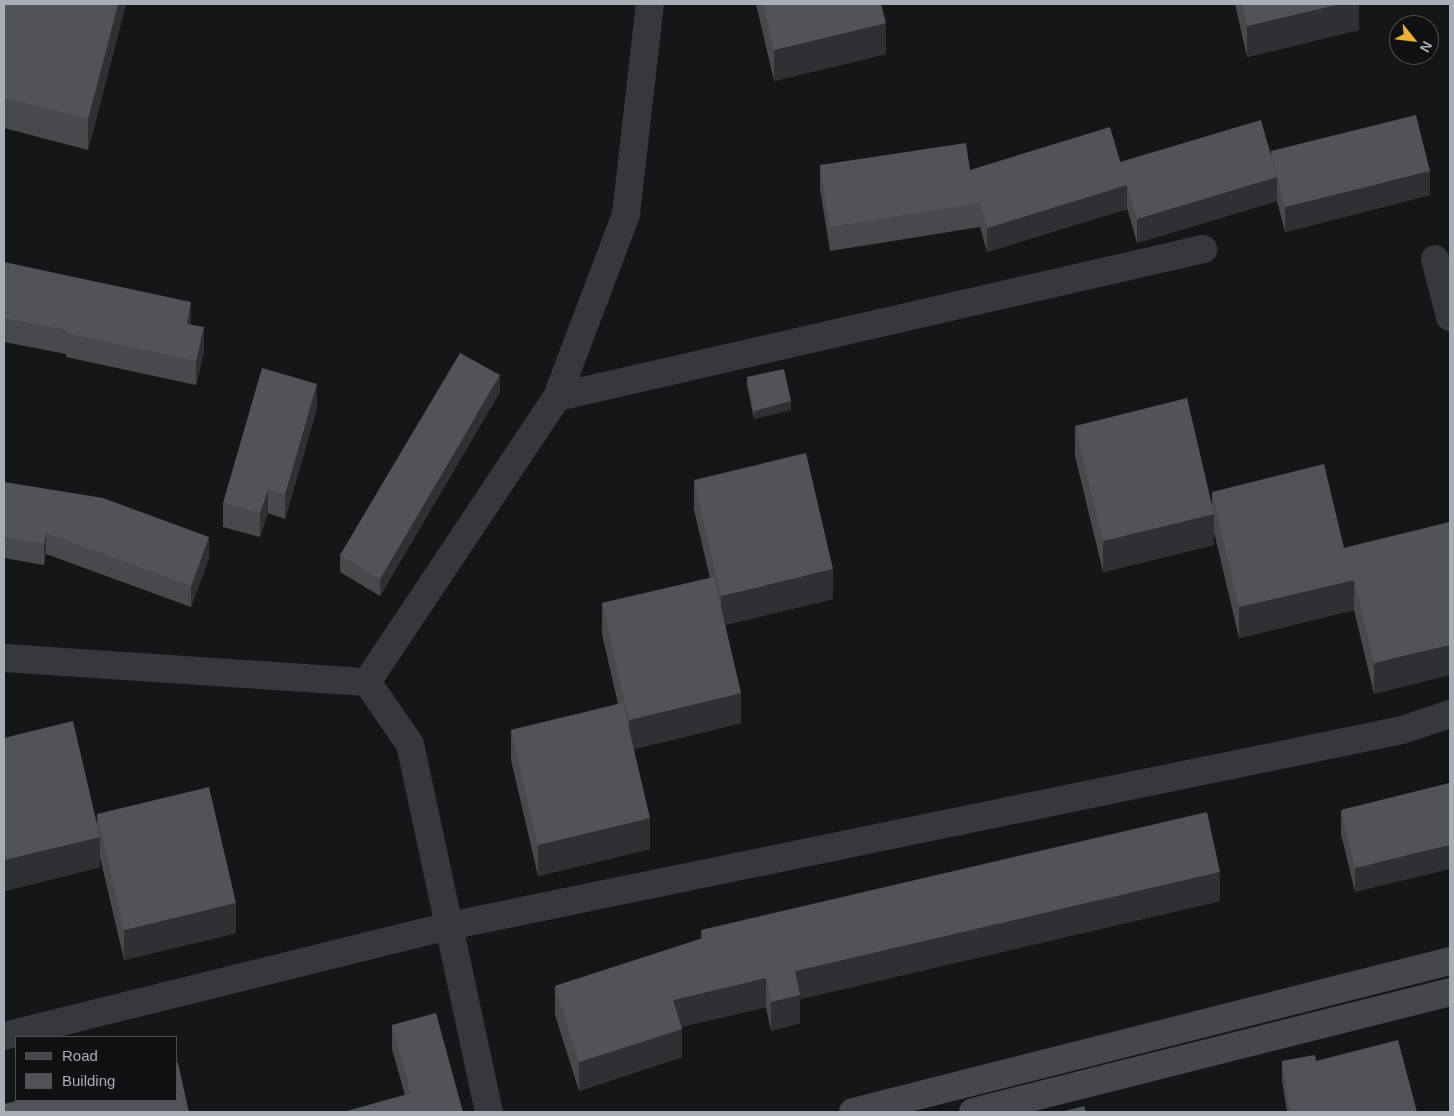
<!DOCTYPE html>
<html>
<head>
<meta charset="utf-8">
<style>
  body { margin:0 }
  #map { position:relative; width:1454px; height:1116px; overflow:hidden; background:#161618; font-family:Arial,sans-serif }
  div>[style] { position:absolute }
  .street>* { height:28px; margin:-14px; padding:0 14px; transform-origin:14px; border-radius:14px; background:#37383d }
  .secondary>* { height:28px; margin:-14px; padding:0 14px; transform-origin:14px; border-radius:14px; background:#45474d }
  .wall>* { inset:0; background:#47494d }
  .shaded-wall>* { inset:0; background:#2f3033 }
  .building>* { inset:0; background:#525359 }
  span { translate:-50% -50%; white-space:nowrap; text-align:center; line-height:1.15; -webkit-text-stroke:4.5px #111113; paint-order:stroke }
  .frame { position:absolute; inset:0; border:5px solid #a8adb8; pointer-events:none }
  .legend { position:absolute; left:15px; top:1036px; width:162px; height:65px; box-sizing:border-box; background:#111113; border:1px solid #4d4f55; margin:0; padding:6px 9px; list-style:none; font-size:15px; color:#a8adb8 }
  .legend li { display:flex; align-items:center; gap:10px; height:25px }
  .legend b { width:25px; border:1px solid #4d4f55 }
  .north { position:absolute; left:1389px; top:15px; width:50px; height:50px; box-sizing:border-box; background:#111113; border:1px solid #4d4f55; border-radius:50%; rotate:119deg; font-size:14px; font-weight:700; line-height:20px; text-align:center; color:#a8adb8 }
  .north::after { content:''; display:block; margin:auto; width:18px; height:22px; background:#f2b134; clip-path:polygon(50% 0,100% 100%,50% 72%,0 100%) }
</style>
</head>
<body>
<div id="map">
  <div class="street">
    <i style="left:1435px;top:259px;width:60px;rotate:75.5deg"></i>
    <i style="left:557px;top:397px;width:663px;rotate:-12.9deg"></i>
    <i style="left:4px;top:658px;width:364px;rotate:3.8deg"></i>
    <i style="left:367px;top:682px;width:343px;rotate:-56.3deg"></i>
    <i style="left:557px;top:397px;width:196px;rotate:-69.3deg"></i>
    <i style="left:626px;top:214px;width:211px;rotate:-83.5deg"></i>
    <i style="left:367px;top:682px;width:75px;rotate:55.3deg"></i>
    <i style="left:410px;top:744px;width:376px;rotate:77.9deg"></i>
    <i style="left:4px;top:1036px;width:458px;rotate:-13.9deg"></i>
    <i style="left:449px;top:926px;width:973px;rotate:-11.62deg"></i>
    <i style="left:1402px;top:730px;width:51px;rotate:-18.4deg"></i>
  </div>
  <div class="secondary">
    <i style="left:853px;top:1112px;width:616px;rotate:-14.19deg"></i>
    <i style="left:973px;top:1112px;width:492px;rotate:-14.1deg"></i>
  </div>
  <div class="wall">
    <i style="clip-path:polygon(4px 4px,126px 4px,88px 150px,4px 128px)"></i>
    <i style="clip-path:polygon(756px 4px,881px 4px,886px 54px,774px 81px)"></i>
    <i style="clip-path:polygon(1235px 4px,1359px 4px,1359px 30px,1247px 57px)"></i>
    <i style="clip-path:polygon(1271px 151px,1430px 195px,1285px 232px,1277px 201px,1137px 243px,1127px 208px,1127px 209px,987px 252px,980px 227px,830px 251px,820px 189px,820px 165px,970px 170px,1271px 156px)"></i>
    <i style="clip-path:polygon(4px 262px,191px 325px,204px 351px,196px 385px,66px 357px,66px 354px,4px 342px)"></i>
    <i style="clip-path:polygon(747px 377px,791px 410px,754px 419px,747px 386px)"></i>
    <i style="clip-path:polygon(500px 392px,380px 596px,340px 572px,340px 555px)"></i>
    <i style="clip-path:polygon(317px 408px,285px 519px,268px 513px,260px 537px,223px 527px,223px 503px)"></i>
    <i style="clip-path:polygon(1075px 426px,1212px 504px,1212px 492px,1344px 548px,1450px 522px,1374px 694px,1354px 610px,1239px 638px,1214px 532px,1214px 545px,1103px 572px,1075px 456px)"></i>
    <i style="clip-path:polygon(694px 480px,833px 599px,725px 625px,741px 723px,634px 749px,650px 849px,538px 876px,511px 760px,511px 730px,618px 704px,602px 634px,602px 603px,710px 578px,694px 510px)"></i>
    <i style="clip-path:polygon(4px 482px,209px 558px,191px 607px,46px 554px,44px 565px,4px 558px)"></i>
    <i style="clip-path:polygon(4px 738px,97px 824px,97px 814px,236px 933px,124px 960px,100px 857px,100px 867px,4px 891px)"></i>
    <i style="clip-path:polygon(1450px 783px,1355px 892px,1341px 834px,1341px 810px)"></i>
    <i style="clip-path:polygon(1220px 901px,800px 999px,800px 1023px,771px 1031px,766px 1007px,681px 1027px,682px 1057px,579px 1091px,555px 1015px,555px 986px,701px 939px,701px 930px)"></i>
    <i style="clip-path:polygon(392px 1025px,463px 1112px,405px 1095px,392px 1049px)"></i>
    <i style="clip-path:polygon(1282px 1061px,1316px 1061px,1417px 1112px,1287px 1112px,1282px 1081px)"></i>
  </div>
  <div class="shaded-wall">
    <i style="clip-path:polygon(118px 4px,126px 4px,88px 150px,88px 119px)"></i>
    <i style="clip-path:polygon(1340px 4px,1359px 4px,1359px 30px,1247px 57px,1247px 26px)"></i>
    <i style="clip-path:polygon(886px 23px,886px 54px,774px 81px,774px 50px)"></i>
    <i style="clip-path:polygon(1430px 171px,1430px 195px,1285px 232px,1285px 207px)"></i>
    <i style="clip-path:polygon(1277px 177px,1277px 201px,1137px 243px,1137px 219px)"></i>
    <i style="clip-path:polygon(1127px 185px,1127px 209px,987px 252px,987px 228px)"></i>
    <i style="clip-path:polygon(191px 302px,191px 326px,187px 324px)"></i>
    <i style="clip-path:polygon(204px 327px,204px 351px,196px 385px,196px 361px)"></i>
    <i style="clip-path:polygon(500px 375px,500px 392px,380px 596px,380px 579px)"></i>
    <i style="clip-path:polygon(317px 384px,317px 408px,285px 519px,285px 494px)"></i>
    <i style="clip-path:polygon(791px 401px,791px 410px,754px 419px,754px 411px)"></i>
    <i style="clip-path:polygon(268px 489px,268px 513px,260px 537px,260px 513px)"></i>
    <i style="clip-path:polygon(1214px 514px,1214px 545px,1103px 572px,1103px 541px)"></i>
    <i style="clip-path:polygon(46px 533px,46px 554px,44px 565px,44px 544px)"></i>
    <i style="clip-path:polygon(209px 537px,209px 558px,191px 607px,191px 586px)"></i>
    <i style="clip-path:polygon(833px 569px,833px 599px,721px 626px,721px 596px)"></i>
    <i style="clip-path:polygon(1354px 580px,1354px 610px,1239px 638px,1239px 607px)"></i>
    <i style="clip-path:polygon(1450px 645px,1450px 675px,1374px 694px,1374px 663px)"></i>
    <i style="clip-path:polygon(741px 693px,741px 723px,629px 750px,629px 720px)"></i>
    <i style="clip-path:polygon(650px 818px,650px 849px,538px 876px,538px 845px)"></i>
    <i style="clip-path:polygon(100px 837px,100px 867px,4px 891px,4px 860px)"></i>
    <i style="clip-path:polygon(1450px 845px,1450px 869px,1355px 892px,1355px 868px)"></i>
    <i style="clip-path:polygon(1220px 872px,1220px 901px,800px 999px,800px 1023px,771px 1031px,771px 1002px,795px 971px)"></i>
    <i style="clip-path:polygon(236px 903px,236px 933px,124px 960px,124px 930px)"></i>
    <i style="clip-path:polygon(766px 978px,766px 1007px,673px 1029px,673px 1000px)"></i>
    <i style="clip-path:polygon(682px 1029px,682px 1057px,579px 1091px,579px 1062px)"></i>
  </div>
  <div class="building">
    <i style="clip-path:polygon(4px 4px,118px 4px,88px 119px,4px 98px)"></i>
    <i style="clip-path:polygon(763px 4px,881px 4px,886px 23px,774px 50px)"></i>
    <i style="clip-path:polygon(1242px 4px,1340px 4px,1247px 26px)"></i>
    <i style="clip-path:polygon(1416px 115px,1430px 171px,1285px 207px,1271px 151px)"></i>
    <i style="clip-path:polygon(1261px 120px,1277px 177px,1137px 219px,1120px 162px)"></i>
    <i style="clip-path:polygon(1110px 127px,1127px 185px,987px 228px,980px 203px,830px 227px,820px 165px,966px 143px,970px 170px)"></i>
    <i style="clip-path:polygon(4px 262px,191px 302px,187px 324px,204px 327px,196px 361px,66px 333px,67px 330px,4px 318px)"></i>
    <i style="clip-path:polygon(460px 353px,500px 375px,380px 579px,340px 555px)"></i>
    <i style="clip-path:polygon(262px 368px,317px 384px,285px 494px,268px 489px,260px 513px,223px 503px)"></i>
    <i style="clip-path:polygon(784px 369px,791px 401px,754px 411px,747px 377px)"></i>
    <i style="clip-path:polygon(1187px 398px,1214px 514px,1103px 541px,1075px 426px)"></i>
    <i style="clip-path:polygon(806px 453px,833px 569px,721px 596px,694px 480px)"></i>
    <i style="clip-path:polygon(1324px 464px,1344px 548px,1450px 522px,1450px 645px,1374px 663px,1354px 580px,1239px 607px,1212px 492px)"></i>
    <i style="clip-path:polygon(4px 482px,103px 498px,209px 537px,191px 586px,46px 533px,44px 544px,4px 537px)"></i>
    <i style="clip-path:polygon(714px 577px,741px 693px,629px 720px,602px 603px)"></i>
    <i style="clip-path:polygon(623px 703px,650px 818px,538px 845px,511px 730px)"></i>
    <i style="clip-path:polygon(73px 721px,100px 837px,4px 860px,4px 738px)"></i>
    <i style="clip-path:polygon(1450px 783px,1450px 845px,1355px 868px,1341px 810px)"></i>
    <i style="clip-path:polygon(209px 787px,236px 903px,124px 930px,97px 814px)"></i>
    <i style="clip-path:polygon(1207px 812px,1220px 872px,795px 971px,800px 995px,771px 1002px,766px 978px,673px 1000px,682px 1029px,579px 1062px,555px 986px,703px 938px,701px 930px)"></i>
    <i style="clip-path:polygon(436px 1013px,463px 1112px,343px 1112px,411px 1093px,392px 1025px)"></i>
    <i style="clip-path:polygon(1398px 1040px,1417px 1112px,1290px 1112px,1282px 1061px,1315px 1055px,1316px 1061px)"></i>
    <i style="clip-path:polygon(176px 1063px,178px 1063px,189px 1112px,4px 1112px,4px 1104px,20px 1100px,176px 1100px)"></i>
    <i style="clip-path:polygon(1084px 1106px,1086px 1112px,1061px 1112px)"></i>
  </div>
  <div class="frame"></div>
  <ul class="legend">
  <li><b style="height:6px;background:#45474d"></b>Road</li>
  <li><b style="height:14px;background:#525359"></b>Building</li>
  </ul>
  <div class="north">N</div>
</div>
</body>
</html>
